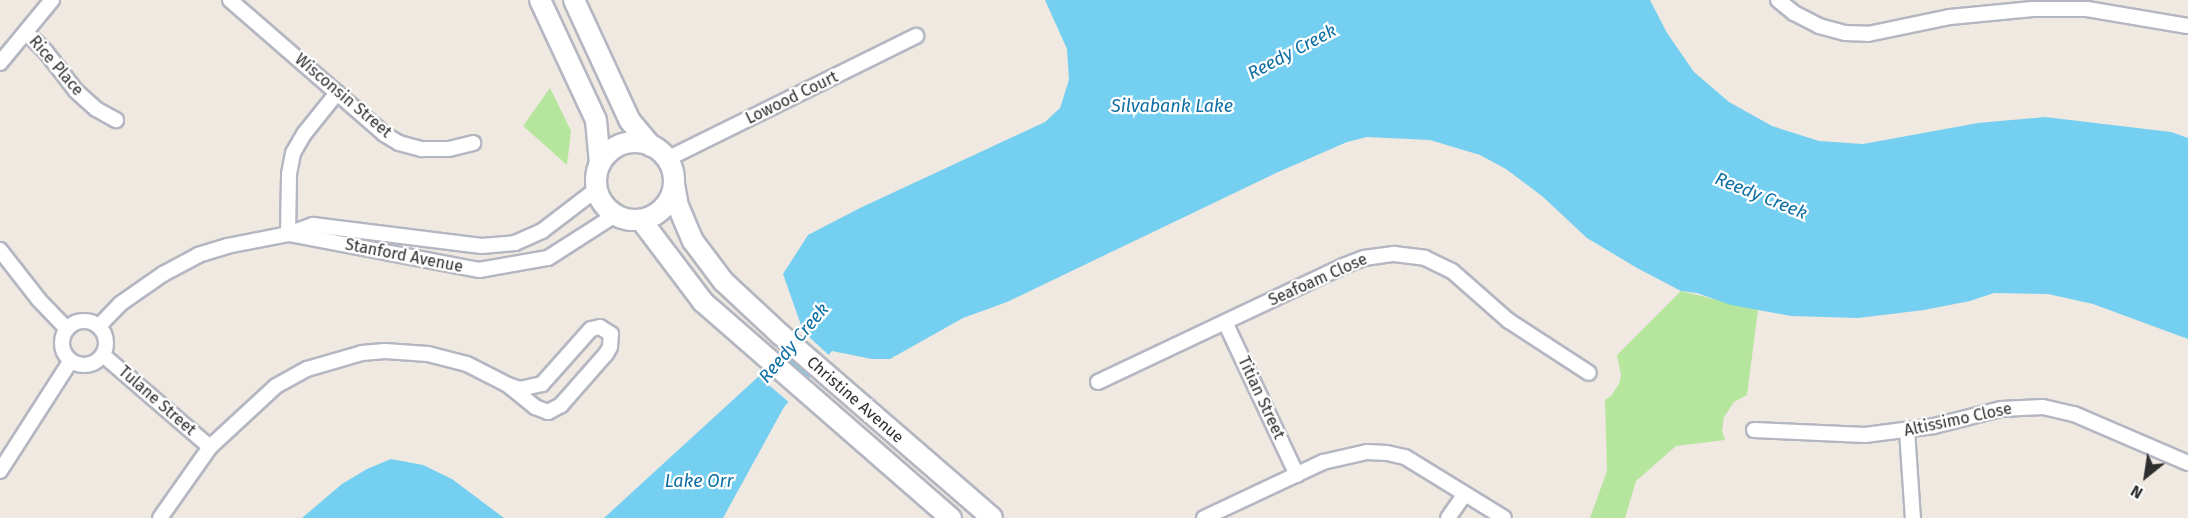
<!DOCTYPE html>
<html>
<head>
<meta charset="utf-8">
<style>
  body { margin:0 }
  #map { position:relative; width:2188px; height:518px; overflow:hidden; background:#efe9e1; font-family:"Fira Sans",sans-serif }
  div>[style] { position:absolute }
  .green>* { inset:0; background:#b6e59e }
  .water>* { inset:0; background:#75cff0 }
  .pier>* { inset:0; background:#efe9e1 }
  .roads { filter:drop-shadow(2px 0 #b4b7c1) drop-shadow(-2px 0 #b4b7c1) drop-shadow(0 2px #b4b7c1) drop-shadow(0 -2px #b4b7c1) }
  .minor>* { height:14px; margin:-7px; padding:0 7px; transform-origin:7px; border-radius:7px; background:#fff }
  .minor>.ring { margin:-7px; padding:0; box-sizing:content-box; background:none; border:14px solid #fff; border-radius:50% }
  .secondary>* { height:20px; margin:-10px; padding:0 10px; transform-origin:10px; border-radius:10px; background:#fff }
  .secondary>.ring { margin:-10px; padding:0; box-sizing:content-box; background:none; border:20px solid #fff; border-radius:50% }
  span { translate:-50% -50%; white-space:nowrap; text-align:center; line-height:1.15; -webkit-text-stroke:4.5px #fff; paint-order:stroke }
  .street-label { font-size:16px; color:#2e2e2e }
  .water-label { font-size:18px; color:#0d6fa3; font-style:italic }
  .north { position:absolute; left:2116px; top:446px; width:60px; height:60px; -webkit-text-stroke:4px #fff; paint-order:stroke; rotate:210deg; font-size:16px; font-weight:700; line-height:24px; text-align:center; color:#2e2e2e }
  .north::after { content:''; display:block; margin:auto; width:21px; height:27px; background:#2e2e2e; clip-path:polygon(50% 0,100% 100%,50% 72%,0 100%) }
</style>
</head>
<body>
<div id="map">
  <div class="green">
    <i style="clip-path:polygon(550px 88px,571px 131px,567px 165px,523px 126px)"></i>
    <i style="clip-path:polygon(1681px 291px,1758px 310px,1747px 395px,1734px 402px,1724px 417px,1722px 431px,1725px 440px,1676px 446px,1636px 481px,1625px 518px,1590px 518px,1607px 471px,1605px 400px,1611px 396px,1619px 384px,1621px 375px,1617px 355px)"></i>
  </div>
  <div class="water">
    <i style="clip-path:polygon(1045px 0,1650px 0,1667px 33px,1694px 72px,1729px 102px,1772px 126px,1819px 141px,1863px 144px,1978px 123px,2045px 117px,2171px 132px,2188px 138px,2188px 339px,2093px 304px,2048px 294px,1994px 293px,1970px 301px,1924px 310px,1858px 318px,1791px 316px,1731px 305px,1697px 293px,1681px 291px,1637px 268px,1587px 238px,1542px 196px,1506px 169px,1480px 155px,1430px 140px,1367px 137px,1347px 142px,1276px 173px,1007px 302px,963px 318px,890px 359px,872px 359px,832px 351px,784px 407px,723px 518px,604px 518px,782px 355px,801px 325px,783px 274px,808px 235px,860px 208px,1045px 122px,1060px 108px,1069px 80px,1067px 49px)"></i>
    <i style="clip-path:polygon(391px 459px,423px 465px,452px 479px,504px 518px,302px 518px,342px 484px,367px 469px)"></i>
  </div>
  <div class="pier">
    <i style="clip-path:polygon(797px 326px,831px 357px,814px 377px,782px 350px)"></i>
    <i style="clip-path:polygon(776px 356px,808px 383px,791px 404px,756px 374px)"></i>
  </div>
  <div class="roads">
    <div class="minor">
      <i style="left:230px;top:0;width:204px;rotate:41deg"></i>
      <i style="left:384px;top:134px;width:17px;rotate:31deg"></i>
      <i style="left:399px;top:143px;width:24px;rotate:15deg"></i>
      <i style="left:422px;top:149px;width:27px"></i>
      <i style="left:449px;top:149px;width:25px;rotate:-14deg"></i>
      <i style="left:1778px;top:0;width:21px;rotate:39deg"></i>
      <i style="left:1794px;top:13px;width:28px;rotate:27deg"></i>
      <i style="left:1819px;top:26px;width:27px;rotate:15deg"></i>
      <i style="left:1845px;top:33px;width:23px;rotate:2deg"></i>
      <i style="left:1868px;top:34px;width:84px;rotate:-11.7deg"></i>
      <i style="left:1950px;top:17px;width:83px;rotate:-5.5deg"></i>
      <i style="left:2033px;top:9px;width:54px"></i>
      <i style="left:2087px;top:9px;width:102px;rotate:9.6deg"></i>
      <i style="left:26px;top:32px;width:28px;rotate:45deg"></i>
      <i style="left:46px;top:52px;width:49px;rotate:52.4deg"></i>
      <i style="left:76px;top:91px;width:27px;rotate:42deg"></i>
      <i style="left:96px;top:109px;width:23px;rotate:29deg"></i>
      <i style="left:0;top:63px;width:82px;rotate:-50.5deg"></i>
      <i style="left:667px;top:159px;width:278px;rotate:-26.3deg"></i>
      <i style="left:288px;top:234px;width:60px;rotate:-89deg"></i>
      <i style="left:289px;top:174px;width:21px;rotate:-79deg"></i>
      <i style="left:293px;top:153px;width:22px;rotate:-60deg"></i>
      <i style="left:304px;top:134px;width:53px;rotate:-51.2deg"></i>
      <i style="left:290px;top:234px;width:192px;rotate:10.8deg"></i>
      <i style="left:479px;top:270px;width:70px;rotate:-9.9deg"></i>
      <i style="left:548px;top:258px;width:80px;rotate:-32.7deg"></i>
      <i style="left:0;top:250px;width:63px;rotate:52deg"></i>
      <i style="left:39px;top:300px;width:39px;rotate:46deg"></i>
      <i class="ring" style="left:62px;top:321px;width:30px;height:30px"></i>
      <i style="left:1225px;top:322px;width:169px;rotate:64.8deg"></i>
      <i style="left:99px;top:326px;width:30px;rotate:-46deg"></i>
      <i style="left:120px;top:304px;width:52px;rotate:-34.9deg"></i>
      <i style="left:163px;top:274px;width:40px;rotate:-28deg"></i>
      <i style="left:198px;top:255px;width:30px;rotate:-17deg"></i>
      <i style="left:227px;top:246px;width:62px;rotate:-11.1deg"></i>
      <i style="left:288px;top:234px;width:27px;rotate:-20deg"></i>
      <i style="left:313px;top:225px;width:170px;rotate:7.1deg"></i>
      <i style="left:482px;top:246px;width:33px;rotate:-5deg"></i>
      <i style="left:515px;top:243px;width:30px;rotate:-24deg"></i>
      <i style="left:542px;top:231px;width:69px;rotate:-37.4deg"></i>
      <i style="left:103px;top:355px;width:141px;rotate:40.7deg"></i>
      <i style="left:1098px;top:382px;width:271px;rotate:-25.3deg"></i>
      <i style="left:1343px;top:266px;width:22px;rotate:-21deg"></i>
      <i style="left:1364px;top:258px;width:30px;rotate:-8deg"></i>
      <i style="left:1394px;top:254px;width:31px;rotate:7deg"></i>
      <i style="left:1425px;top:258px;width:30px;rotate:26deg"></i>
      <i style="left:1452px;top:271px;width:76px;rotate:41.3deg"></i>
      <i style="left:1509px;top:321px;width:95px;rotate:33deg"></i>
      <i style="left:1754px;top:430px;width:111px;rotate:2.6deg"></i>
      <i style="left:1865px;top:435px;width:70px;rotate:-7.4deg"></i>
      <i style="left:1934px;top:426px;width:69px;rotate:-14.2deg"></i>
      <i style="left:2001px;top:409px;width:42px;rotate:-2.7deg"></i>
      <i style="left:2043px;top:407px;width:32px;rotate:13deg"></i>
      <i style="left:2074px;top:414px;width:124px;rotate:23.3deg"></i>
      <i style="left:1907px;top:431px;width:87px;rotate:86.1deg"></i>
      <i style="left:0;top:471px;width:130px;rotate:-57.3deg"></i>
      <i style="left:160px;top:518px;width:87px;rotate:-54.8deg"></i>
      <i style="left:210px;top:447px;width:90px;rotate:-42.7deg"></i>
      <i style="left:276px;top:386px;width:35px;rotate:-29deg"></i>
      <i style="left:307px;top:369px;width:57px;rotate:-16.2deg"></i>
      <i style="left:362px;top:353px;width:23px;rotate:-5deg"></i>
      <i style="left:385px;top:351px;width:43px;rotate:4deg"></i>
      <i style="left:428px;top:354px;width:40px;rotate:14.4deg"></i>
      <i style="left:467px;top:364px;width:46px;rotate:27.1deg"></i>
      <i style="left:508px;top:385px;width:35px;rotate:39deg"></i>
      <i style="left:535px;top:407px;width:14px;rotate:21deg"></i>
      <i style="left:548px;top:412px;width:15px;rotate:-28deg"></i>
      <i style="left:561px;top:405px;width:68px;rotate:-48.6deg"></i>
      <i style="left:606px;top:354px;width:8px;rotate:-60deg"></i>
      <i style="left:610px;top:347px;width:13px;rotate:-86deg"></i>
      <i style="left:611px;top:334px;width:13px;rotate:-148deg"></i>
      <i style="left:600px;top:327px;width:9px;rotate:167deg"></i>
      <i style="left:591px;top:329px;width:74px;rotate:131.7deg"></i>
      <i style="left:542px;top:384px;width:23px;rotate:167deg"></i>
      <i style="left:520px;top:389px;width:13px;rotate:-162deg"></i>
      <i style="left:1204px;top:518px;width:132px;rotate:-25.2deg"></i>
      <i style="left:1323px;top:462px;width:45px;rotate:-12.8deg"></i>
      <i style="left:1367px;top:452px;width:20px;rotate:3deg"></i>
      <i style="left:1387px;top:453px;width:18px;rotate:13deg"></i>
      <i style="left:1405px;top:457px;width:116px;rotate:31.6deg"></i>
      <i style="left:1448px;top:518px;width:29px;rotate:-55deg"></i>
    </div>
    <div class="secondary">
      <i style="left:540px;top:0;width:132px;rotate:65deg"></i>
      <i style="left:596px;top:120px;width:44px;rotate:84.8deg"></i>
      <i style="left:574px;top:0;width:133px;rotate:65.2deg"></i>
      <i style="left:630px;top:121px;width:33px;rotate:50deg"></i>
      <i class="ring" style="left:596px;top:142px;width:58px;height:58px"></i>
      <i style="left:674px;top:184px;width:22px;rotate:80deg"></i>
      <i style="left:678px;top:206px;width:38px;rotate:67deg"></i>
      <i style="left:693px;top:241px;width:50px;rotate:53.1deg"></i>
      <i style="left:723px;top:281px;width:79px;rotate:43deg"></i>
      <i style="left:781px;top:335px;width:279px;rotate:40.9deg"></i>
      <i style="left:641px;top:220px;width:103px;rotate:52.9deg"></i>
      <i style="left:703px;top:302px;width:329px;rotate:41.1deg"></i>
    </div>
  </div>
  <div class="street-label">
    <span style="left:56px;top:66px;rotate:49deg">Rice Place</span>
    <span style="left:343px;top:96px;rotate:40deg">Wisconsin Street</span>
    <span style="left:792px;top:98px;rotate:-26deg">Lowood Court</span>
    <span style="left:404px;top:256px;rotate:11deg">Stanford Avenue</span>
    <span style="left:1318px;top:280px;rotate:-24deg">Seafoam Close</span>
    <span style="left:1261px;top:398px;rotate:65deg">Titian Street</span>
    <span style="left:855px;top:400px;rotate:41deg">Christine Avenue</span>
    <span style="left:157px;top:401px;rotate:41deg">Tulane Street</span>
    <span style="left:1958px;top:420px;rotate:-12deg">Altissimo Close</span>
  </div>
  <div class="water-label">
    <span style="left:1292px;top:52px;rotate:-28deg">Reedy Creek</span>
    <span style="left:1172px;top:106px">Silvabank Lake</span>
    <span style="left:1761px;top:196px;rotate:22deg">Reedy Creek</span>
    <span style="left:794px;top:343px;rotate:-50deg">Reedy Creek</span>
    <span style="left:699px;top:481px">Lake Orr</span>
  </div>
  <div class="north">N</div>
</div>
</body>
</html>
